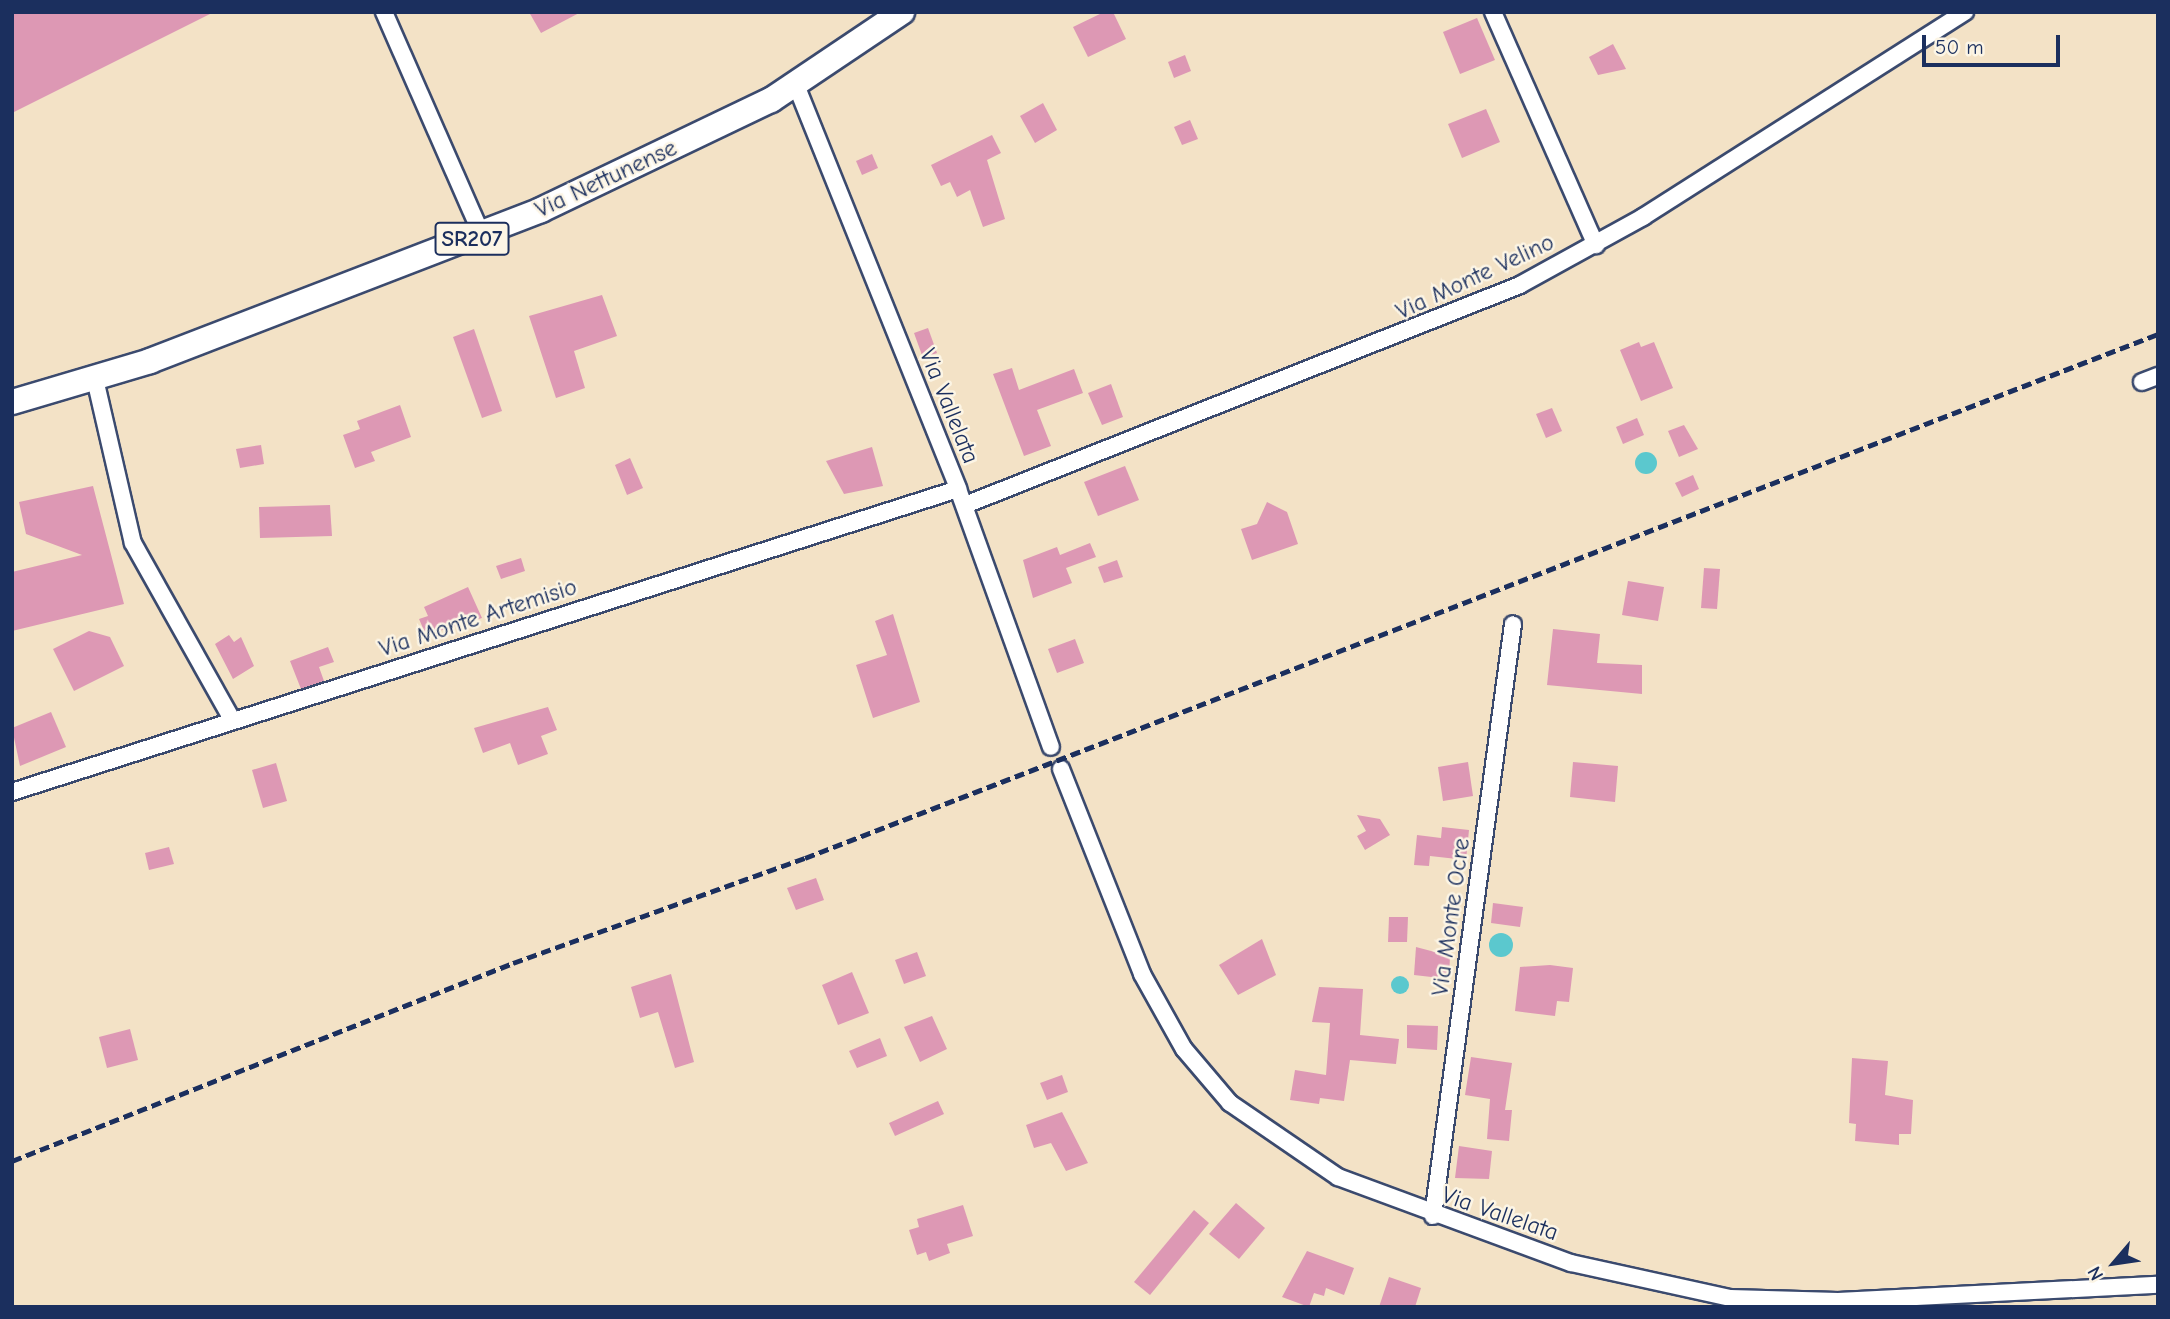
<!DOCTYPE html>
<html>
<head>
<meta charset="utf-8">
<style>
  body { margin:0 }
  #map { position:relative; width:2170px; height:1319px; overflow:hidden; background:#f3e2c6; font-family:"Comic Neue",sans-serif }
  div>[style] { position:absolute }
  .water>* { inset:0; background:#5bc8ce }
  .round { border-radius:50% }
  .building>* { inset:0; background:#dd98b4 }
  .roads { filter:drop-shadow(2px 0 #3b4a6e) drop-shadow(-2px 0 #3b4a6e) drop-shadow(0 2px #3b4a6e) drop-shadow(0 -2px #3b4a6e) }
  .street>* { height:16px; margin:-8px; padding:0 8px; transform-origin:8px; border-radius:8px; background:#fff }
  .primary>* { height:24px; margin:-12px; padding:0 12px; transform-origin:12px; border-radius:12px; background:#fff }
  .rail>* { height:5px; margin-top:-2.5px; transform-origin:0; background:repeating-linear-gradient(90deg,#1b2f5e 0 10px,transparent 0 15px) }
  span { translate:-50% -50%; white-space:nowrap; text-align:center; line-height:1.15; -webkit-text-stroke:5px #fcf5e5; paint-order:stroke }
  .shield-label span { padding:2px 5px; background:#fcf5e5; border:2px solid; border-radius:5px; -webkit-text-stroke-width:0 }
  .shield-label { font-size:23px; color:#1b2f5e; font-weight:700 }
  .street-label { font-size:24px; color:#1b2f5e }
  .frame { position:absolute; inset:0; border:14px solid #1b2f5e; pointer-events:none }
  .north { position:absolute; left:2079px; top:1228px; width:70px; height:70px; -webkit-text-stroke:5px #fcf5e5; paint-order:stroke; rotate:241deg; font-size:19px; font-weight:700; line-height:28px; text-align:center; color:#1b2f5e }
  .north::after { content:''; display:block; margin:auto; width:24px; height:32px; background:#1b2f5e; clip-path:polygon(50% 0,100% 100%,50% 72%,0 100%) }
  .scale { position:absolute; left:1922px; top:35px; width:138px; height:32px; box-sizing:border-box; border:4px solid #1b2f5e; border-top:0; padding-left:9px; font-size:21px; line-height:24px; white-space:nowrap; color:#1b2f5e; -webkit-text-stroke:5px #fcf5e5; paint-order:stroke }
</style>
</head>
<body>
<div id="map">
  <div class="water">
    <i class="round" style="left:1635px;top:452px;width:22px;height:22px"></i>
    <i class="round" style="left:1489px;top:933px;width:24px;height:24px"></i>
    <i class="round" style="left:1391px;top:976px;width:18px;height:18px"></i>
  </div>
  <div class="building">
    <i style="clip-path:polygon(12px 12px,214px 12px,12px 113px)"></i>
    <i style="clip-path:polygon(529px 12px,581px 12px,541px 33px)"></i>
    <i style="clip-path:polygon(1104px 12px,1113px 12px,1126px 39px,1088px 57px,1073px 27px)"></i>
    <i style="clip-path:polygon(1477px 18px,1495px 60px,1460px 74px,1443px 32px)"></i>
    <i style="clip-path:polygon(1613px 44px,1626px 69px,1598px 75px,1589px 57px)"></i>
    <i style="clip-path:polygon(1185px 55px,1191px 71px,1174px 78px,1168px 62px)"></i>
    <i style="clip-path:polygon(1043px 103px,1057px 130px,1035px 143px,1020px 116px)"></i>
    <i style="clip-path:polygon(1486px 109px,1500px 142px,1462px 158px,1448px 124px)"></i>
    <i style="clip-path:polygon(1190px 120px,1198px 139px,1182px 145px,1174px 127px)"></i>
    <i style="clip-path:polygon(992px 135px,1001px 153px,987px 160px,1005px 219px,983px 227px,970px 190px,957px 197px,950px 182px,941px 186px,931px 165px)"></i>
    <i style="clip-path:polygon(872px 154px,878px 168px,862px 175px,856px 161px)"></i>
    <i style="clip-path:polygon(602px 295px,617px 336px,574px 351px,585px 388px,556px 398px,529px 316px)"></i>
    <i style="clip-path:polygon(928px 328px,937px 353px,923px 358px,914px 333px)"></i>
    <i style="clip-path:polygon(474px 329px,502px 411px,482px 418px,453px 337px)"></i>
    <i style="clip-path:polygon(1639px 342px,1641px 347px,1654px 342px,1673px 388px,1641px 401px,1620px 350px)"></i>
    <i style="clip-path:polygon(1012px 368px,1019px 390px,1074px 369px,1083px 393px,1037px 410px,1051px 446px,1024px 456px,993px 374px)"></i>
    <i style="clip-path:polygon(1111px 384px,1123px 417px,1102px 425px,1088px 393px)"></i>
    <i style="clip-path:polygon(400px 405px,411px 437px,371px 452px,375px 461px,355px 468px,343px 435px,360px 429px,357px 421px)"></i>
    <i style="clip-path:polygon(1552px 408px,1562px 431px,1546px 438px,1536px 414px)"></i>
    <i style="clip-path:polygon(1637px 418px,1644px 435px,1623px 444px,1616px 427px)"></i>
    <i style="clip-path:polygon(1684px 425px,1698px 449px,1679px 457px,1668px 431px)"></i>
    <i style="clip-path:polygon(261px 445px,264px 464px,240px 468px,236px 449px)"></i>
    <i style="clip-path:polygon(872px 447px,883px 486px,844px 494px,826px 461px)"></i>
    <i style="clip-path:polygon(630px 458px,643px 488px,627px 495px,615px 465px)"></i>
    <i style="clip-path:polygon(1125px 466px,1139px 500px,1098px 516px,1084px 482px)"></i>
    <i style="clip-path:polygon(1693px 475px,1699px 489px,1682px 497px,1675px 483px)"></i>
    <i style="clip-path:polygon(93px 486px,124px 604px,12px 631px,12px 572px,82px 555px,26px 534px,19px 502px)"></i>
    <i style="clip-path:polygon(1267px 502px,1287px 512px,1298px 544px,1252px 560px,1241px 529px,1257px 524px)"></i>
    <i style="clip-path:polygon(330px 505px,332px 536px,260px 538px,259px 507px)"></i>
    <i style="clip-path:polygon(1090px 543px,1096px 557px,1066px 568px,1072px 583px,1033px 598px,1023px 560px,1057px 547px,1060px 555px)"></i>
    <i style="clip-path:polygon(521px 558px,525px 571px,501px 579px,496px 566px)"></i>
    <i style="clip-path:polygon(1117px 560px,1123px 577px,1104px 583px,1098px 567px)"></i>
    <i style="clip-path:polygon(1704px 568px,1720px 569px,1717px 609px,1701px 608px)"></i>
    <i style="clip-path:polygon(1628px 581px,1664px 587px,1658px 621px,1622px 615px)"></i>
    <i style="clip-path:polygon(468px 587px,482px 618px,426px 635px,419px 619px,428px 616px,424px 607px)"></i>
    <i style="clip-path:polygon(893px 614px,920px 702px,873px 718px,856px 665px,887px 655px,875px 621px)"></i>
    <i style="clip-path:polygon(1553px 629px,1600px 634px,1597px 663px,1642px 665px,1642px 694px,1547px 685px)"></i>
    <i style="clip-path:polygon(89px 631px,110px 637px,124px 666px,74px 691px,53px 649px)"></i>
    <i style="clip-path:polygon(229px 635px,234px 642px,241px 637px,254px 666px,233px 679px,215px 644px)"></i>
    <i style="clip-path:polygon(1075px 639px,1084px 663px,1057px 673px,1048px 649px)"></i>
    <i style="clip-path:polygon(328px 647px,334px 662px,319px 667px,324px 681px,301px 689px,290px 661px)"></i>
    <i style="clip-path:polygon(548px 707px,557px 730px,541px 736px,548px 754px,518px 765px,510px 743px,483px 753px,474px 728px)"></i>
    <i style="clip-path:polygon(51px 712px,66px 747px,20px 766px,12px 728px)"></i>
    <i style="clip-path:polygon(1468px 762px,1473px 796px,1443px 801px,1438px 767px)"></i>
    <i style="clip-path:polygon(1573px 762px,1618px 766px,1615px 802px,1570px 797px)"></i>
    <i style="clip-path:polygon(276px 763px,287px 801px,263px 808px,252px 770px)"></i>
    <i style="clip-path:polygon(1357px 815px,1380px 819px,1390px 835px,1365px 850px,1357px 836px,1366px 831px)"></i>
    <i style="clip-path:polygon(1442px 827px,1469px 830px,1466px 860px,1430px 856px,1429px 866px,1414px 865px,1417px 835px,1441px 838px)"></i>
    <i style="clip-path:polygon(169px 847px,174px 864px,149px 870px,145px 853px)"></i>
    <i style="clip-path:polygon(816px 878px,824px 900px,796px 910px,787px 888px)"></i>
    <i style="clip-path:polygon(1493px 903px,1523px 907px,1520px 927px,1491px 923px)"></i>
    <i style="clip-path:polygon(1389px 917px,1408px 917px,1407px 942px,1388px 942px)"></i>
    <i style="clip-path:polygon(1262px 939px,1276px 975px,1238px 995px,1219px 965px)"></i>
    <i style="clip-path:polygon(1416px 947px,1450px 956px,1449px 979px,1414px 975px)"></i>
    <i style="clip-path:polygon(917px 952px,926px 976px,904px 984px,895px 960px)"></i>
    <i style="clip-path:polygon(1550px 965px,1573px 968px,1569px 1002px,1557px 1001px,1555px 1016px,1515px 1011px,1520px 967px)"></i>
    <i style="clip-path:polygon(852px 972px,869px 1013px,838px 1025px,822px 985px)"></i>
    <i style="clip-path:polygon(671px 974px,694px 1062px,675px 1068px,658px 1012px,640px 1018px,631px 987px)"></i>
    <i style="clip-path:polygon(1319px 987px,1363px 989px,1360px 1035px,1399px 1039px,1396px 1064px,1350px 1060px,1344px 1101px,1320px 1098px,1319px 1104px,1290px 1100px,1295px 1070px,1326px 1075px,1330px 1023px,1312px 1022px)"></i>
    <i style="clip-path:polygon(932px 1016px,947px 1049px,920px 1062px,904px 1027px)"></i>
    <i style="clip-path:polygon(1407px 1025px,1438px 1026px,1437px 1050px,1407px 1048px)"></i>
    <i style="clip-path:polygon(130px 1029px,138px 1060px,107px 1068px,99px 1037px)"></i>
    <i style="clip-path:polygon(880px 1038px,887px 1056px,857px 1068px,849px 1051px)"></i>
    <i style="clip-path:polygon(1471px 1057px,1512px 1063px,1505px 1110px,1512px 1110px,1509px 1141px,1487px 1139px,1490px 1099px,1465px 1095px)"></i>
    <i style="clip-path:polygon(1852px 1058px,1888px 1061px,1885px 1095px,1913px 1100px,1911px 1134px,1899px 1134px,1899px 1145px,1855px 1141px,1856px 1124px,1849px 1123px)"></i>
    <i style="clip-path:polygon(1062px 1075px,1068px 1092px,1047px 1100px,1040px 1083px)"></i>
    <i style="clip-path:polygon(938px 1101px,944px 1114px,895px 1136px,889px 1123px)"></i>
    <i style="clip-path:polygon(1062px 1112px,1088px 1163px,1066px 1171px,1051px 1143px,1034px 1148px,1026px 1125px)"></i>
    <i style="clip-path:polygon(1459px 1146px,1492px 1151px,1489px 1179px,1455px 1178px)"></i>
    <i style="clip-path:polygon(1236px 1203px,1265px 1228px,1239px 1259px,1209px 1234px)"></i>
    <i style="clip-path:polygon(963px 1205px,973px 1236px,947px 1244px,950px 1253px,929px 1261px,926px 1252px,917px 1255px,909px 1230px,919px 1227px,917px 1219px)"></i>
    <i style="clip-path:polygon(1194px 1210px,1209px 1223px,1150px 1295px,1134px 1282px)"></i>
    <i style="clip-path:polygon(1307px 1251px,1354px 1268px,1344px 1295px,1326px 1288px,1324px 1296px,1314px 1293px,1309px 1307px,1282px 1297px)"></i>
    <i style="clip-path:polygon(1389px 1277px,1421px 1288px,1415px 1307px,1379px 1307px)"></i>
  </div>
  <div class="roads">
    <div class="street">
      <i style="left:384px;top:12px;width:244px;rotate:66.3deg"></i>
      <i style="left:1493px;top:12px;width:255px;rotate:66.2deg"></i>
      <i style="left:796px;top:85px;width:435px;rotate:68.1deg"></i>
      <i style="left:958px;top:489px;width:274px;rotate:70.2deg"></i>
      <i style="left:95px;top:379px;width:168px;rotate:77deg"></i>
      <i style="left:133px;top:543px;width:204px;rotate:60.7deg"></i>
      <i style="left:2142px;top:382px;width:17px;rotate:-21deg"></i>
      <i style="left:965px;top:505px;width:597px;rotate:-21.62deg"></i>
      <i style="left:1520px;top:285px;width:141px;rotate:-28.9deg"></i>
      <i style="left:1643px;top:217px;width:382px;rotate:-32.5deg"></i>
      <i style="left:1061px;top:769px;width:220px;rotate:68.4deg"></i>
      <i style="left:1142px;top:974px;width:86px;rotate:60.8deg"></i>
      <i style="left:1184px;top:1049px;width:71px;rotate:49.6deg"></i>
      <i style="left:1230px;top:1103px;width:131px;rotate:34.4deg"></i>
      <i style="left:1338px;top:1177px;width:248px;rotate:20.3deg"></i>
      <i style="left:1571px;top:1263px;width:163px;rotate:12.4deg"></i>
      <i style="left:1730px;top:1298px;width:108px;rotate:1.6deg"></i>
      <i style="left:1838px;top:1301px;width:320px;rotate:-2.9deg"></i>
      <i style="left:12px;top:792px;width:993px;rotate:-17.76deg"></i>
      <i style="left:1433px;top:1216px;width:597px;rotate:-82.3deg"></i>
    </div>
    <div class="primary">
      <i style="left:12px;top:402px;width:144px;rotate:-16.5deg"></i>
      <i style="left:150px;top:361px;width:419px;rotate:-21.1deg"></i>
      <i style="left:541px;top:210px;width:255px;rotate:-25.6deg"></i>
      <i style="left:771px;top:100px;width:158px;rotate:-33.9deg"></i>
    </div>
  </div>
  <div class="rail">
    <i style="left:12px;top:1161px;width:539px;rotate:-21.56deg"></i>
    <i style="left:513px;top:963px;width:310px;rotate:-19.8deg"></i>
    <i style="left:805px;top:858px;width:1451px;rotate:-21.17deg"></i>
  </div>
  <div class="shield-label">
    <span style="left:472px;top:239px">SR207</span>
  </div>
  <div class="street-label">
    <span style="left:606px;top:179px;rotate:-25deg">Via Nettunense</span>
    <span style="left:1475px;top:277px;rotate:-25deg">Via Monte Velino</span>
    <span style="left:949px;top:406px;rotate:68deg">Via Vallelata</span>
    <span style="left:478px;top:618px;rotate:-18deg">Via Monte Artemisio</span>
    <span style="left:1451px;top:917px;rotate:-82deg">Via Monte Ocre</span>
    <span style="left:1500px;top:1214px;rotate:19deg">Via Vallelata</span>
  </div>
  <div class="frame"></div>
  <div class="north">N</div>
  <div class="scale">50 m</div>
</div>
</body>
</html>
